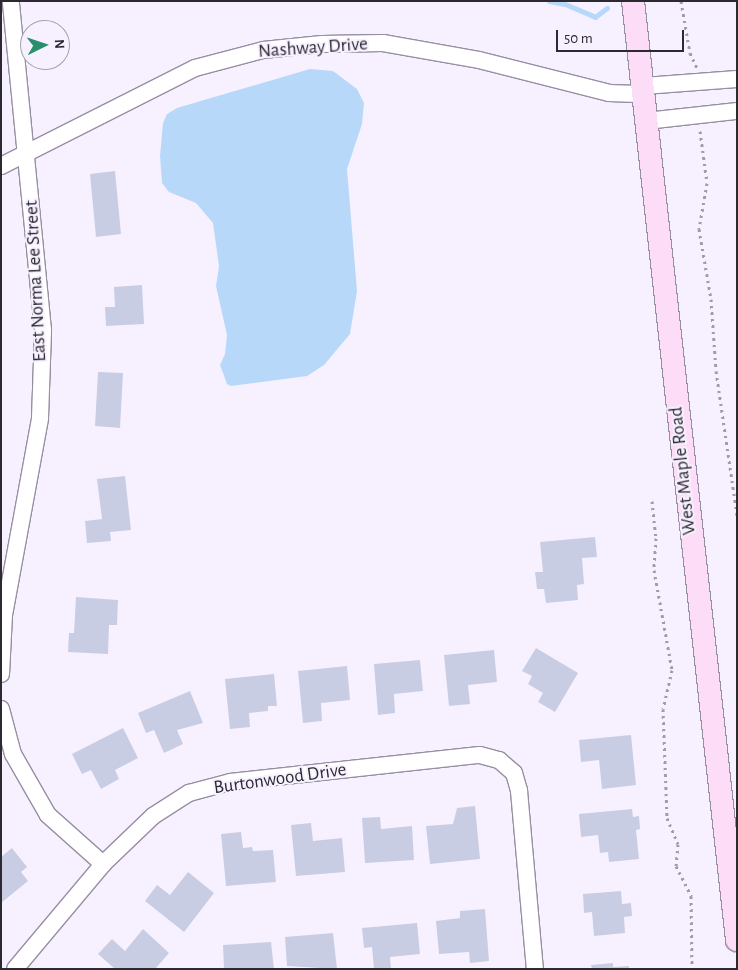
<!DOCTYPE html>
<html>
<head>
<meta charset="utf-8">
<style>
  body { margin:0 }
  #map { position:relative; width:738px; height:970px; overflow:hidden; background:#f7f1ff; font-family:"Alegreya Sans",sans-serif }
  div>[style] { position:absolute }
  .water>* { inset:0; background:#b8d8fa }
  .stream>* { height:5px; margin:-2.5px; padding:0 2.5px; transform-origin:2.5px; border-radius:2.5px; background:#b8d8fa }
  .building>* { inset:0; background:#c9cde4 }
  .path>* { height:3px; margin-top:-1.5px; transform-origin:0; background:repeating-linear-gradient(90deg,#a09ba6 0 2.5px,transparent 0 6.5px) }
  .roads { filter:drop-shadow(1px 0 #988ea3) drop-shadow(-1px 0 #988ea3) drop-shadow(0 1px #988ea3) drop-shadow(0 -1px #988ea3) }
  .minor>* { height:16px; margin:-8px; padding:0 8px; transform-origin:8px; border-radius:8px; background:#fff }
  .secondary>* { height:22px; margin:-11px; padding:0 11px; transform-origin:11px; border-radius:11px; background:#fcdcf7 }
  span { translate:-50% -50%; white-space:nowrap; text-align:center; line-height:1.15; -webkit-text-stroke:4px #f7f1ff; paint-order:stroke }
  .street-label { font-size:19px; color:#2c2931 }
  .frame { position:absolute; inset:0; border:2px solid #2c2931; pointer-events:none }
  .north { position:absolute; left:20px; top:20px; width:50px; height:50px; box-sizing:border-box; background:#f7f1ff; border:1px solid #a6a1ad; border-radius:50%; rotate:86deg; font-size:14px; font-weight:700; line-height:20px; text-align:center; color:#2c2931 }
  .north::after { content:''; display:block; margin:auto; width:18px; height:22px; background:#298f6b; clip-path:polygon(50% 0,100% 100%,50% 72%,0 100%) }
  .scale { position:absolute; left:556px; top:30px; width:128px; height:22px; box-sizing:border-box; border:2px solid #2c2931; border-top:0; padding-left:6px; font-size:15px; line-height:18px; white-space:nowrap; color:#2c2931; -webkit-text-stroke:4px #f7f1ff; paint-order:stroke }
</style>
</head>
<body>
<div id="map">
  <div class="water">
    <i style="clip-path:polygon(310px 69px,333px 71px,357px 89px,364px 103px,362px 124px,347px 169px,357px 291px,350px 334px,324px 365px,307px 376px,231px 386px,227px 384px,220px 365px,225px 354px,227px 335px,216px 286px,219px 266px,213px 223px,196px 203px,169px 192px,162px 183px,160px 156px,163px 123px,167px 114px,177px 108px)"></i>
  </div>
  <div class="stream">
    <i style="left:549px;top:1px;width:16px;rotate:11deg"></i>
    <i style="left:565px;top:4px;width:33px;rotate:23deg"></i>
    <i style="left:595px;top:17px;width:15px;rotate:-37deg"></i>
  </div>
  <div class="building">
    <i style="clip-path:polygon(115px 171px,121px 234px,96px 237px,90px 174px)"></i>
    <i style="clip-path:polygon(142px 285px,144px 324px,106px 326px,105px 307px,115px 307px,114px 287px)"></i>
    <i style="clip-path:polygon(98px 372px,123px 373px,120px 428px,95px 426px)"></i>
    <i style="clip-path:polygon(125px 476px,131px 530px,110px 532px,111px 541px,87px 543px,85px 521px,102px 519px,97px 479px)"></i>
    <i style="clip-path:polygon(595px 537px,597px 557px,582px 558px,584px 584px,577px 585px,578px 600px,546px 603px,544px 589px,537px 589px,535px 572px,543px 572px,540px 542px)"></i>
    <i style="clip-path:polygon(76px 597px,118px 600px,117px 625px,109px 625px,108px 654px,68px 652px,69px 633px,74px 633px)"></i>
    <i style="clip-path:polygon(536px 648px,578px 673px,555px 712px,538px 702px,543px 693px,528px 684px,532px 676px,522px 671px)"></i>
    <i style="clip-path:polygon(494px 650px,497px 682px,468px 685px,470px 704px,449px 706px,444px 655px)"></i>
    <i style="clip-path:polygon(420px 660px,423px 691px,394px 694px,395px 713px,378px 715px,374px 664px)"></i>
    <i style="clip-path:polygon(347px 666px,350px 700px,321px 703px,322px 721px,303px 723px,298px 671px)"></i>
    <i style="clip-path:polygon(274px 674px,277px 706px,268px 706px,268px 711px,249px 713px,250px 727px,230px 729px,225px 679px)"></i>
    <i style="clip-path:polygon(190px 691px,203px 723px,177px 730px,183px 744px,164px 753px,154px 730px,146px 733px,138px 713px)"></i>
    <i style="clip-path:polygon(123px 728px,138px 758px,115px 770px,119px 779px,101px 789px,91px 770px,82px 774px,72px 754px)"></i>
    <i style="clip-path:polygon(631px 735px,636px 785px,602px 789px,599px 760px,581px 762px,579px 740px)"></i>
    <i style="clip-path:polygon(475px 806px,480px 859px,430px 864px,426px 826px,453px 824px,457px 808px)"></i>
    <i style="clip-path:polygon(632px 809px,633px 817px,639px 816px,640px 829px,636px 830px,639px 859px,609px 862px,608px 852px,600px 853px,598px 835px,581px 837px,579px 814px)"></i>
    <i style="clip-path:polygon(380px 817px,381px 829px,412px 826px,414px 860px,365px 863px,362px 818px)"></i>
    <i style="clip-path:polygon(311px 823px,313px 841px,342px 838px,345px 872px,296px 876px,291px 825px)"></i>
    <i style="clip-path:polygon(241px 832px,243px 848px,252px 847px,253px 851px,273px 850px,276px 882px,226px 886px,221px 834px)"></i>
    <i style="clip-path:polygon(12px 848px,27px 867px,21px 872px,28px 881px,1px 903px,1px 857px)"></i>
    <i style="clip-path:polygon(188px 872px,214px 893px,184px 932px,145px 901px,157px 885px,170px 895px)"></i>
    <i style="clip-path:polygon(621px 891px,622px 904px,631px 903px,632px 916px,624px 917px,625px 933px,594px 936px,592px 912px,584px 913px,583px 894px)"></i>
    <i style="clip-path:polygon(485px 909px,489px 961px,470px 963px,469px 952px,439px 954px,436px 921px,460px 918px,460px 911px)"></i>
    <i style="clip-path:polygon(417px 923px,420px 954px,390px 957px,391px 969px,374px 969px,372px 947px,364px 948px,362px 928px)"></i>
    <i style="clip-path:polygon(143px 929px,169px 953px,155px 969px,115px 969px,98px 954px,112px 939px,125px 951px)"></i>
    <i style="clip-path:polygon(333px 933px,337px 969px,287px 966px,285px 937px)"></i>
    <i style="clip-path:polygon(271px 942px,274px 969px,224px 969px,223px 945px)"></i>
    <i style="clip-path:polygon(613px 963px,613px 967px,629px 966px,629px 969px,592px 969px,591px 965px)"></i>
  </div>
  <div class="path">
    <i style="left:681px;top:1px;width:53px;rotate:80.2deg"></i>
    <i style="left:690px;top:53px;width:17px;rotate:65deg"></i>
    <i style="left:700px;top:131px;width:52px;rotate:82.3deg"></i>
    <i style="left:707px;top:183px;width:47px;rotate:99.9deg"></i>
    <i style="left:699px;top:229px;width:71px;rotate:80.3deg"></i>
    <i style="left:711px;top:299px;width:72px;rotate:86deg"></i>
    <i style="left:716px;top:371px;width:146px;rotate:81.7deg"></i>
    <i style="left:652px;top:501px;width:37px;rotate:84deg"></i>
    <i style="left:656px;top:538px;width:32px;rotate:94deg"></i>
    <i style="left:654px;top:570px;width:102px;rotate:79.8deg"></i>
    <i style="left:672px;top:670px;width:40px;rotate:103deg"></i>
    <i style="left:663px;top:709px;width:109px;rotate:87.9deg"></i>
    <i style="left:667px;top:818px;width:28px;rotate:67deg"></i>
    <i style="left:678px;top:844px;width:22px;rotate:95deg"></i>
    <i style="left:676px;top:866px;width:34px;rotate:63deg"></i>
    <i style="left:691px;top:896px;width:73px;rotate:89.2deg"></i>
  </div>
  <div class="roads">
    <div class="minor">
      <i style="left:644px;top:86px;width:93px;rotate:-4.3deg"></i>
      <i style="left:646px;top:121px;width:92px;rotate:-6.3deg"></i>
      <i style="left:1px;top:166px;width:217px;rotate:-26.8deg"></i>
      <i style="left:195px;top:68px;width:70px;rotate:-14.8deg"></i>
      <i style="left:263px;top:50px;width:59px;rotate:-5.8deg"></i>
      <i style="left:322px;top:44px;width:61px;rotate:-0.9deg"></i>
      <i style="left:383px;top:43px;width:97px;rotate:10deg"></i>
      <i style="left:479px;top:60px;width:134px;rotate:14.2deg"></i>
      <i style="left:609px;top:93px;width:35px;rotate:2deg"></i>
      <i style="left:1px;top:674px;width:59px;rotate:-87.1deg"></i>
      <i style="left:4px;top:615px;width:200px;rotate:-79.6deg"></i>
      <i style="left:40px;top:418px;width:88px;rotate:-88deg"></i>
      <i style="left:43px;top:330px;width:331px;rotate:-95.6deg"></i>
      <i style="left:1px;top:709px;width:47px;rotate:75.1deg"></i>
      <i style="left:13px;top:754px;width:70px;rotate:60.2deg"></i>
      <i style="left:48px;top:815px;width:74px;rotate:41.7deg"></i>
      <i style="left:15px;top:969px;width:137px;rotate:-50deg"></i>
      <i style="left:103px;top:864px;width:69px;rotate:-43.8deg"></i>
      <i style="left:153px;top:816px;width:43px;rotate:-32.6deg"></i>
      <i style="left:189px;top:793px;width:42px;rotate:-15deg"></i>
      <i style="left:230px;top:782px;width:251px;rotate:-6.2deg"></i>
      <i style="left:480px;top:755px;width:20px;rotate:15deg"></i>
      <i style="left:499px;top:760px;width:20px;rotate:41deg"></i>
      <i style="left:514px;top:773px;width:19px;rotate:74deg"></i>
      <i style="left:519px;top:791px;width:179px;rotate:84.9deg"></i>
    </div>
    <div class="secondary">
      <i style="left:633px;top:1px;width:945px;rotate:83.68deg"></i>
    </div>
  </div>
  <div class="street-label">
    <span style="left:313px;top:48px;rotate:-4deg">Nashway Drive</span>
    <span style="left:36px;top:281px;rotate:-93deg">East Norma Lee Street</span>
    <span style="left:683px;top:471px;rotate:-96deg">West Maple Road</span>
    <span style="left:280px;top:779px;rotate:-8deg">Burtonwood Drive</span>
  </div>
  <div class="frame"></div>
  <div class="north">N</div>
  <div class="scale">50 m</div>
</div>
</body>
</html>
